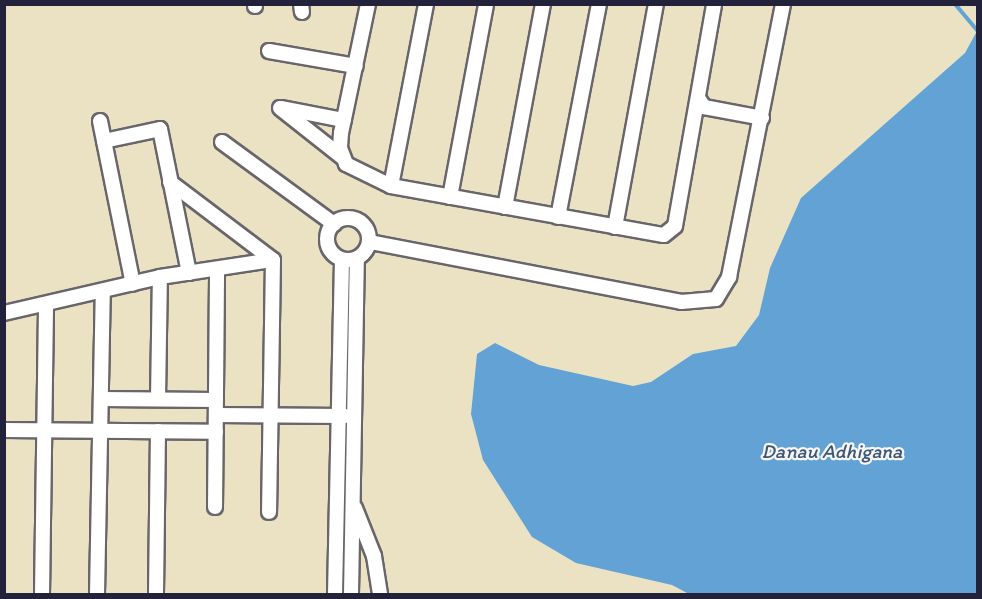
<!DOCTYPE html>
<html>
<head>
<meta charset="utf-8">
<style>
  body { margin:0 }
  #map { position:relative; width:982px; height:599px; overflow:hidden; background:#ebe2c3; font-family:Itim,sans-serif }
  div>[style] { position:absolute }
  .water>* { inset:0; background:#62a2d5 }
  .stream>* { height:4px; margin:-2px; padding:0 2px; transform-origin:2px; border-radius:2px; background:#62a2d5 }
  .roads { filter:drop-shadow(2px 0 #68656b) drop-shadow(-2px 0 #68656b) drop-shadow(0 2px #68656b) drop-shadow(0 -2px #68656b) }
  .minor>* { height:14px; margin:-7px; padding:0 7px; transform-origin:7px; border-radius:7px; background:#fff }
  .minor>.ring { margin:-7px; padding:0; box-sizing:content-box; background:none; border:14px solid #fff; border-radius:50% }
  span { translate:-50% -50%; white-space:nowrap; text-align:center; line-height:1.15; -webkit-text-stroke:4.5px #f6f6f2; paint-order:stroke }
  .water-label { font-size:20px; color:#3c5579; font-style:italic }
  .frame { position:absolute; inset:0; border:6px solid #22223b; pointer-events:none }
</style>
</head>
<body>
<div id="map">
  <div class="water">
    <i style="clip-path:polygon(977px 31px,977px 594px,689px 594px,672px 585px,576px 563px,532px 537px,483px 460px,471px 414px,477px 354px,495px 343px,539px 365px,633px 386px,651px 382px,693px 354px,736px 346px,759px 315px,770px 268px,801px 198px,965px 53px)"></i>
  </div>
  <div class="stream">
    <i style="left:955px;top:4px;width:35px;rotate:50deg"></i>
  </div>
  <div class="roads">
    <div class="minor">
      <i style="left:255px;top:4px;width:2px;rotate:90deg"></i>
      <i style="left:301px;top:4px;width:8px;rotate:83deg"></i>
      <i style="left:368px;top:4px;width:132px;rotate:101.8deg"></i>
      <i style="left:341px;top:133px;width:15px;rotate:94deg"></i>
      <i style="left:340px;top:148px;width:17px;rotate:69deg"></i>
      <i style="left:346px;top:164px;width:50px;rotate:26.1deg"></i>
      <i style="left:391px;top:186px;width:277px;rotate:10.2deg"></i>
      <i style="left:664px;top:235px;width:14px;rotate:-39deg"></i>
      <i style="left:675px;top:226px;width:225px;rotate:-80deg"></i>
      <i style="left:269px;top:51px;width:88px;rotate:9.8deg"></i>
      <i style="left:698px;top:98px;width:11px;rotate:56deg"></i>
      <i style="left:704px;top:107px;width:59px;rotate:10.7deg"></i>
      <i style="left:280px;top:108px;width:79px;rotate:38.3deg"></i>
      <i style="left:282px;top:108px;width:63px;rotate:11deg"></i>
      <i style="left:100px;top:121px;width:166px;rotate:78.6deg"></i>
      <i style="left:104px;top:141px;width:57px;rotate:-12.1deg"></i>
      <i style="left:160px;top:129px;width:147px;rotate:78.6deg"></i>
      <i style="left:222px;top:142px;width:139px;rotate:36.2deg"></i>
      <i style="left:170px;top:182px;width:129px;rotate:37.1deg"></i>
      <i style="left:273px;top:260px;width:252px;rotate:90.9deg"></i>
      <i style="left:391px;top:186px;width:185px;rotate:-79.1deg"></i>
      <i style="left:450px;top:197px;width:196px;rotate:-79.4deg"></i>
      <i style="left:505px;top:207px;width:207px;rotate:-79.4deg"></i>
      <i style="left:558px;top:217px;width:217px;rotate:-79.1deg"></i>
      <i class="ring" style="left:327px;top:218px;width:28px;height:28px"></i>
      <i style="left:615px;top:227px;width:227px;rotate:-79.6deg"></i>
      <i style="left:370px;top:242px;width:317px;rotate:10.9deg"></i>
      <i style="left:681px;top:302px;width:35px;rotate:-5deg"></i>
      <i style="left:716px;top:299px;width:26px;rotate:-59deg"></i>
      <i style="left:729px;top:277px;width:278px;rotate:-78.8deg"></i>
      <i style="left:4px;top:313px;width:160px;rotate:-13deg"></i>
      <i style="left:160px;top:277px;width:114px;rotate:-8.6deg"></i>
      <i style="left:101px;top:399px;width:115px;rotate:0.5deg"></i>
      <i style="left:158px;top:399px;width:122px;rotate:-89.1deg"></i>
      <i style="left:216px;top:415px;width:129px;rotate:0.4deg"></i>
      <i style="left:4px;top:430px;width:212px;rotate:0.5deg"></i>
      <i style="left:215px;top:507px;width:238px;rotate:-89.5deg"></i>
      <i style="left:355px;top:508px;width:52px;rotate:68.4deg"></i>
      <i style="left:374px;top:556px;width:38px;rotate:81deg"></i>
      <i style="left:42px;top:594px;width:290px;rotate:-89.2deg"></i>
      <i style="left:97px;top:594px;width:302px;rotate:-88.9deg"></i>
      <i style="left:156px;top:594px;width:163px;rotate:-89.3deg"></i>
      <i style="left:335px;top:594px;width:334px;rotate:-88.8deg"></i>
      <i style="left:351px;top:594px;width:335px;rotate:-89deg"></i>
    </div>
  </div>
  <div class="water-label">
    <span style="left:832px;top:451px">Danau Adhigana</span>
  </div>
  <div class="frame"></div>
</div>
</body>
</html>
